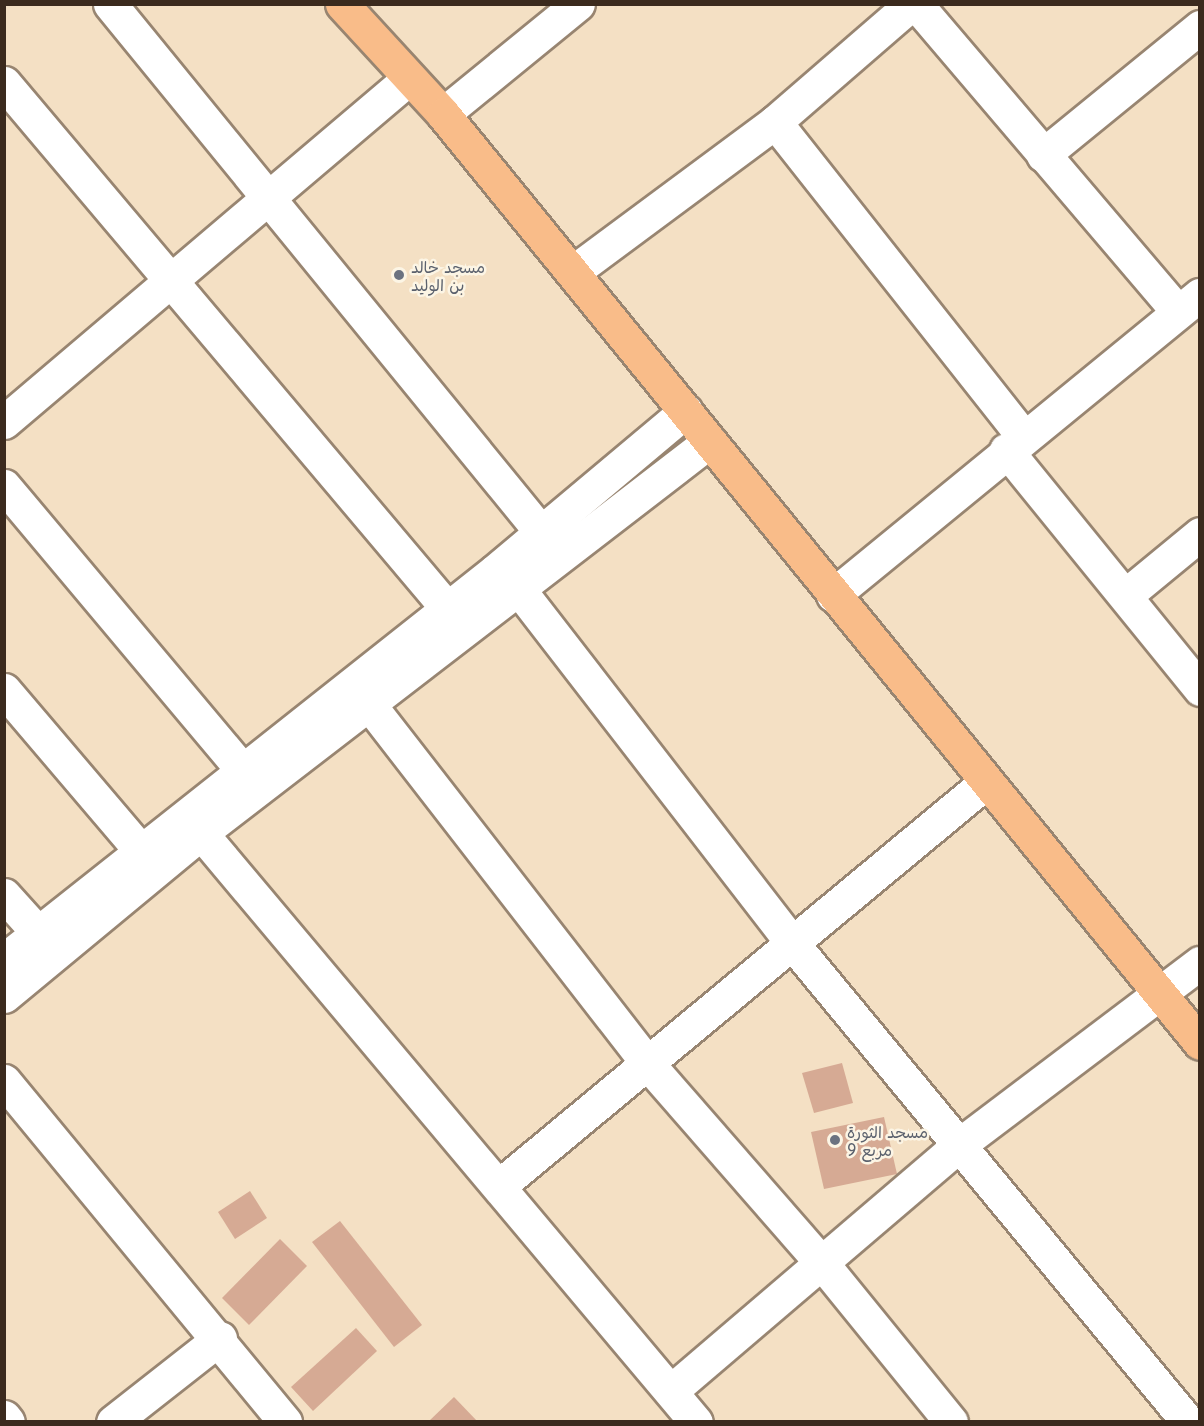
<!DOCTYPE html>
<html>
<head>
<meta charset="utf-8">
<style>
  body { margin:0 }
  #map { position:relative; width:1204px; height:1426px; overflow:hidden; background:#f4e0c4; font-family:"Playpen Sans","Playpen Sans Arabic",sans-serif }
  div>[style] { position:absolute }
  .building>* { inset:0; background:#d6aa94 }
  .roads { filter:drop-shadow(2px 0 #988571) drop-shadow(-2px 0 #988571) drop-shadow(0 2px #988571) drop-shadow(0 -2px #988571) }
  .minor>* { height:33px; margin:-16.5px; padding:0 16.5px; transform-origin:16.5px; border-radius:16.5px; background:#fff }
  .major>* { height:33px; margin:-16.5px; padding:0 16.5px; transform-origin:16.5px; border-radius:16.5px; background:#f9bc89 }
  .dots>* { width:16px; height:16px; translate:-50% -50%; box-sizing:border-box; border:3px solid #fcf5e5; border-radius:50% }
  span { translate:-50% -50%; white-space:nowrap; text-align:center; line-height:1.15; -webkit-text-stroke:5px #fcf5e5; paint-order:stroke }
  .worship-label { font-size:16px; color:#5b616d }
  .left { translate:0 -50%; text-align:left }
  .frame { position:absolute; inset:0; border:6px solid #3b2a1e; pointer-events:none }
</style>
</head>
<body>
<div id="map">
  <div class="building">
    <i style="clip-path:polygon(842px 1063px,853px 1103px,814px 1113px,802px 1073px)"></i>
    <i style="clip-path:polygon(884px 1117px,897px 1174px,824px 1189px,811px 1132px)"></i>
    <i style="clip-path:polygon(250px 1191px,267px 1218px,235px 1239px,218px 1212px)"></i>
    <i style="clip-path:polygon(340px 1221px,422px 1325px,394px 1347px,312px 1242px)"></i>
    <i style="clip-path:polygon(280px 1239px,307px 1266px,249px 1325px,222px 1298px)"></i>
    <i style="clip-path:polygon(356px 1328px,377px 1351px,313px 1411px,291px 1387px)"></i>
    <i style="clip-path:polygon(454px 1397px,478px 1422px,428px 1422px)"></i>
  </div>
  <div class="roads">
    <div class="minor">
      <i style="left:110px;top:4px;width:682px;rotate:50.78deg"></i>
      <i style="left:916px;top:4px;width:404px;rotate:49.6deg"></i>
      <i style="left:4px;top:83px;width:687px;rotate:49.84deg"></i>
      <i style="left:443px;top:114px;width:174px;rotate:-39.2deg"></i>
      <i style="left:775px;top:122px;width:400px;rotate:51.7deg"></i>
      <i style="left:1043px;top:155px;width:203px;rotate:-39.2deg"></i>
      <i style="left:573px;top:272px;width:252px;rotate:-36.6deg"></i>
      <i style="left:775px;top:122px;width:180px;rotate:-40.9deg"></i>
      <i style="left:4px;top:422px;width:529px;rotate:-40.32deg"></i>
      <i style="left:1006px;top:450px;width:308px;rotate:50.9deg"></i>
      <i style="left:4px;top:486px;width:371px;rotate:50deg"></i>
      <i style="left:517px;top:587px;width:450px;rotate:52.3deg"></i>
      <i style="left:792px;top:943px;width:621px;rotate:50.42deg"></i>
      <i style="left:833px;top:595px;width:474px;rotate:-39.3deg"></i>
      <i style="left:1126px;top:595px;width:96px;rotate:-39.5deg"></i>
      <i style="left:4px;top:690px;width:211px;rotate:49.6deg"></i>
      <i style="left:368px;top:703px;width:457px;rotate:52.2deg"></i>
      <i style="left:648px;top:1064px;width:263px;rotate:48.9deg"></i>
      <i style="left:821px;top:1262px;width:206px;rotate:50.9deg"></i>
      <i style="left:201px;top:833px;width:769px;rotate:49.96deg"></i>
      <i style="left:4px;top:895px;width:70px;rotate:47.9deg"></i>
      <i style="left:4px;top:960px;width:626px;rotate:-38.39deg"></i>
      <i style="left:495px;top:571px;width:249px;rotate:-40deg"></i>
      <i style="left:4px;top:996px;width:256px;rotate:-39.6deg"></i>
      <i style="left:201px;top:833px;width:642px;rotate:-37.6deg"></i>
      <i style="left:4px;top:1081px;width:442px;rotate:50.5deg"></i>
      <i style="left:499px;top:1186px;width:631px;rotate:-39.67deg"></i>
      <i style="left:671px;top:1391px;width:379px;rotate:-40.5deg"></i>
      <i style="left:959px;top:1145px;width:302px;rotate:-37.1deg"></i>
      <i style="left:4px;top:1417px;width:6px;rotate:51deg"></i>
      <i style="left:113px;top:1422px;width:136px;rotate:-38.1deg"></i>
    </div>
    <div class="major">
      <i style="left:342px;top:4px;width:149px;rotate:47.4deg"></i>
      <i style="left:443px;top:114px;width:1198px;rotate:50.82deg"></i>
    </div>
  </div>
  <div class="dots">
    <i style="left:399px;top:275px;background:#6b7280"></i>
    <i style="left:835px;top:1140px;background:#6b7280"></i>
  </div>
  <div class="worship-label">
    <span class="left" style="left:411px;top:275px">مسجد خالد<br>بن الوليد</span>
    <span class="left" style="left:847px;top:1140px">مسجد الثورة<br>مربع 9</span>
  </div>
  <div class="frame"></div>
</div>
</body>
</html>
